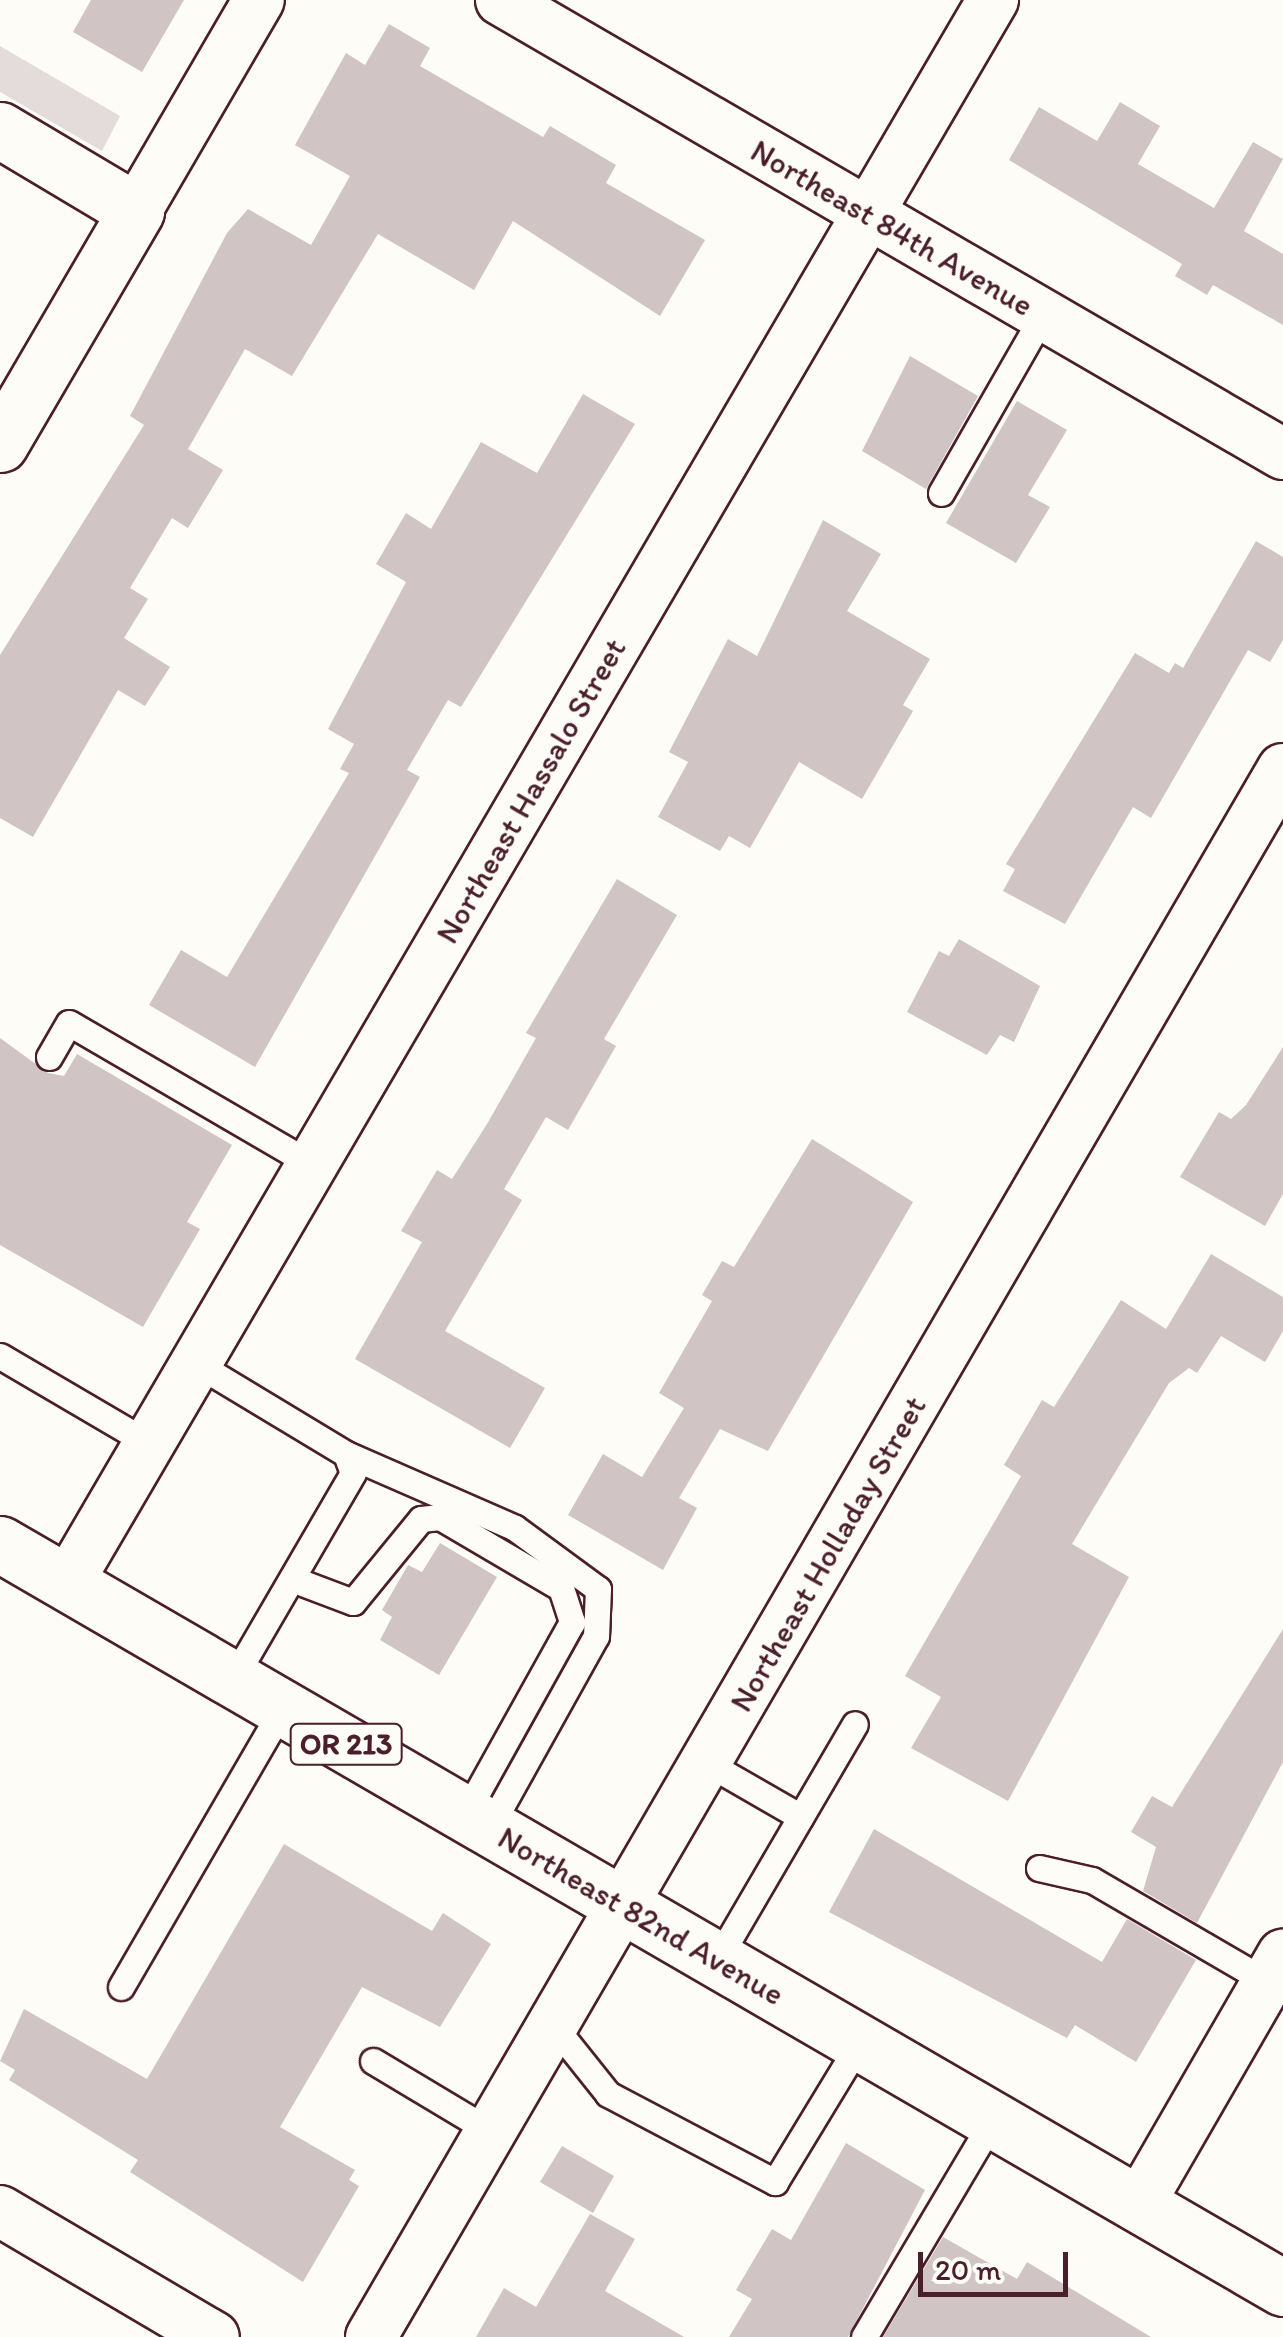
<!DOCTYPE html>
<html>
<head>
<meta charset="utf-8">
<style>
  body { margin:0 }
  #map { position:relative; width:1283px; height:2337px; overflow:hidden; background:#fdfcf7; font-family:Itim,sans-serif }
  div>[style] { position:absolute }
  .green>* { inset:0; background:#e3dcda }
  .building>* { inset:0; background:#d0c5c4 }
  .roads { filter:drop-shadow(2px 0 #4a1f2b) drop-shadow(-2px 0 #4a1f2b) drop-shadow(0 2px #4a1f2b) drop-shadow(0 -2px #4a1f2b) }
  .service>* { height:25px; margin:-12.5px; padding:0 12.5px; transform-origin:12.5px; border-radius:12.5px; background:#fdfcf7 }
  .minor>* { height:50px; margin:-25px; padding:0 25px; transform-origin:25px; border-radius:25px; background:#fdfcf7 }
  .primary>* { height:55px; margin:-27.5px; padding:0 27.5px; transform-origin:27.5px; border-radius:27.5px; background:#fdfcf7 }
  .motorway>* { height:55px; margin:-27.5px; padding:0 27.5px; transform-origin:27.5px; border-radius:27.5px; background:#fdfcf7 }
  span { translate:-50% -50%; white-space:nowrap; text-align:center; line-height:1.15; -webkit-text-stroke:8px #fdfcf7; paint-order:stroke }
  .shield-label span { padding:2px 8px; background:#fdfcf7; border:2px solid; border-radius:8px; -webkit-text-stroke-width:0 }
  .shield-label { font-size:30px; color:#4a1f2b; font-weight:700 }
  .street-label { font-size:32px; color:#4a1f2b }
  .scale { position:absolute; left:918px; top:2252px; width:150px; height:45px; box-sizing:border-box; border:5px solid #4a1f2b; border-top:0; padding-left:12px; font-size:30px; line-height:35px; white-space:nowrap; color:#4a1f2b; -webkit-text-stroke:8px #fdfcf7; paint-order:stroke }
</style>
</head>
<body>
<div id="map">
  <div class="green">
    <i style="clip-path:polygon(0 46px,120px 116px,102px 151px,0 92px)"></i>
  </div>
  <div class="building">
    <i style="clip-path:polygon(91px 0,184px 0,142px 72px,73px 32px)"></i>
    <i style="clip-path:polygon(389px 24px,430px 48px,420px 66px,543px 137px,550px 126px,616px 165px,606px 183px,705px 240px,660px 316px,513px 221px,474px 290px,378px 234px,292px 376px,245px 349px,188px 449px,223px 470px,188px 528px,172px 518px,130px 588px,148px 599px,124px 638px,170px 667px,145px 706px,118px 690px,33px 837px,0 818px,0 655px,144px 425px,130px 416px,227px 233px,248px 209px,311px 245px,350px 176px,295px 145px,346px 53px,365px 65px)"></i>
    <i style="clip-path:polygon(1120px 102px,1160px 126px,1138px 164px,1214px 208px,1253px 142px,1283px 159px,1244px 231px,1283px 254px,1283px 325px,1213px 285px,1207px 295px,1175px 276px,1182px 264px,1009px 160px,1039px 107px,1097px 141px)"></i>
    <i style="clip-path:polygon(910px 356px,978px 396px,926px 489px,862px 451px)"></i>
    <i style="clip-path:polygon(583px 394px,635px 424px,461px 707px,448px 700px,407px 770px,420px 777px,255px 1067px,149px 1005px,181px 950px,227px 977px,349px 773px,340px 769px,354px 744px,328px 729px,406px 582px,376px 564px,406px 513px,431px 529px,481px 442px,537px 473px)"></i>
    <i style="clip-path:polygon(1017px 401px,1067px 430px,1028px 495px,1050px 507px,1016px 563px,946px 523px)"></i>
    <i style="clip-path:polygon(823px 520px,881px 554px,847px 611px,930px 659px,903px 705px,913px 711px,862px 799px,799px 762px,750px 848px,729px 836px,720px 851px,658px 817px,688px 762px,669px 752px,728px 639px,757px 656px)"></i>
    <i style="clip-path:polygon(1256px 541px,1283px 557px,1283px 640px,1270px 662px,1248px 650px,1151px 818px,1133px 807px,1065px 924px,1003px 891px,1015px 869px,1006px 864px,1135px 653px,1169px 673px,1175px 663px,1183px 668px)"></i>
    <i style="clip-path:polygon(617px 879px,677px 915px,604px 1039px,616px 1046px,568px 1130px,546px 1117px,504px 1189px,522px 1200px,445px 1331px,545px 1388px,510px 1448px,355px 1359px,422px 1242px,401px 1231px,437px 1170px,452px 1179px,487px 1124px,536px 1038px,526px 1033px)"></i>
    <i style="clip-path:polygon(959px 939px,1040px 986px,1014px 1042px,1000px 1035px,987px 1055px,907px 1012px,939px 951px,949px 956px)"></i>
    <i style="clip-path:polygon(0 1038px,48px 1073px,64px 1076px,77px 1054px,232px 1145px,187px 1222px,200px 1229px,143px 1327px,0 1245px)"></i>
    <i style="clip-path:polygon(1283px 1047px,1283px 1194px,1265px 1226px,1180px 1177px,1219px 1112px,1231px 1119px,1246px 1105px)"></i>
    <i style="clip-path:polygon(812px 1139px,913px 1202px,768px 1451px,720px 1429px,679px 1498px,697px 1508px,663px 1570px,568px 1515px,603px 1454px,642px 1477px,684px 1408px,659px 1393px,712px 1301px,702px 1295px,722px 1261px,734px 1267px)"></i>
    <i style="clip-path:polygon(1211px 1254px,1283px 1297px,1283px 1331px,1265px 1362px,1221px 1336px,1197px 1373px,1189px 1368px,1169px 1383px,1072px 1544px,1129px 1577px,1008px 1801px,911px 1748px,941px 1697px,905px 1676px,1021px 1476px,1004px 1465px,1042px 1400px,1054px 1407px,1121px 1300px,1166px 1329px)"></i>
    <i style="clip-path:polygon(440px 1543px,497px 1577px,439px 1675px,380px 1640px,392px 1617px,382px 1610px,408px 1565px,422px 1572px)"></i>
    <i style="clip-path:polygon(1283px 1629px,1283px 1762px,1197px 1923px,1143px 1891px,1156px 1847px,1131px 1832px,1152px 1796px,1172px 1807px)"></i>
    <i style="clip-path:polygon(874px 1829px,1102px 1962px,1127px 1919px,1196px 1960px,1136px 2062px,1075px 2025px,1067px 2038px,829px 1912px)"></i>
    <i style="clip-path:polygon(284px 1844px,432px 1931px,443px 1913px,491px 1944px,440px 2027px,362px 1987px,280px 2127px,355px 2170px,349px 2180px,359px 2186px,303px 2282px,130px 2172px,138px 2160px,9px 2080px,15px 2070px,0 2061px,24px 2009px,147px 2079px)"></i>
    <i style="clip-path:polygon(846px 2143px,925px 2190px,848px 2337px,729px 2337px,752px 2299px,736px 2290px,772px 2229px,791px 2240px)"></i>
    <i style="clip-path:polygon(562px 2146px,614px 2176px,593px 2213px,540px 2182px)"></i>
    <i style="clip-path:polygon(590px 2214px,635px 2239px,605px 2291px,684px 2337px,476px 2337px,504px 2288px,536px 2307px)"></i>
    <i style="clip-path:polygon(943px 2237px,1017px 2279px,1027px 2262px,1151px 2337px,883px 2337px)"></i>
  </div>
  <div class="roads">
    <div class="service">
      <i style="left:941px;top:493px;width:205px;rotate:-60.2deg"></i>
      <i style="left:49px;top:1057px;width:39px;rotate:-60deg"></i>
      <i style="left:69px;top:1023px;width:282px;rotate:30.2deg"></i>
      <i style="left:0;top:1356px;width:174px;rotate:30.4deg"></i>
      <i style="left:197px;top:1364px;width:174px;rotate:31.1deg"></i>
      <i style="left:346px;top:1454px;width:20px;rotate:70deg"></i>
      <i style="left:353px;top:1473px;width:238px;rotate:120.2deg"></i>
      <i style="left:346px;top:1454px;width:184px;rotate:23.6deg"></i>
      <i style="left:515px;top:1528px;width:103px;rotate:36.3deg"></i>
      <i style="left:598px;top:1589px;width:47px;rotate:92.4deg"></i>
      <i style="left:596px;top:1636px;width:220px;rotate:119.1deg"></i>
      <i style="left:292px;top:1579px;width:65px;rotate:20.7deg"></i>
      <i style="left:353px;top:1602px;width:107px;rotate:-50.7deg"></i>
      <i style="left:421px;top:1519px;width:19px;rotate:-6deg"></i>
      <i style="left:440px;top:1517px;width:140px;rotate:30.4deg"></i>
      <i style="left:561px;top:1588px;width:36px;rotate:72deg"></i>
      <i style="left:572px;top:1622px;width:220px;rotate:119.1deg"></i>
      <i style="left:707px;top:1763px;width:108px;rotate:29.9deg"></i>
      <i style="left:1039px;top:1868px;width:54px;rotate:12.8deg"></i>
      <i style="left:1092px;top:1880px;width:211px;rotate:30.2deg"></i>
      <i style="left:717px;top:1960px;width:273px;rotate:-59.7deg"></i>
      <i style="left:121px;top:1987px;width:323px;rotate:-59.9deg"></i>
      <i style="left:553px;top:2025px;width:88px;rotate:51.4deg"></i>
      <i style="left:608px;top:2094px;width:189px;rotate:27.8deg"></i>
      <i style="left:775px;top:2182px;width:164px;rotate:-58.7deg"></i>
      <i style="left:373px;top:2061px;width:136px;rotate:30.9deg"></i>
      <i style="left:864px;top:2337px;width:252px;rotate:-59.3deg"></i>
    </div>
    <div class="minor">
      <i style="left:501px;top:0;width:904px;rotate:30.14deg"></i>
      <i style="left:136px;top:211px;width:244px;rotate:-59.8deg"></i>
      <i style="left:68px;top:1582px;width:1833px;rotate:-59.69deg"></i>
      <i style="left:1139px;top:2204px;width:288px;rotate:-60deg"></i>
      <i style="left:0;top:2211px;width:248px;rotate:30.5deg"></i>
      <i style="left:371px;top:2337px;width:1814px;rotate:-59.82deg"></i>
    </div>
    <div class="primary">
      <i style="left:0;top:444px;width:270px;rotate:-59.7deg"></i>
      <i style="left:0;top:1544px;width:1483px;rotate:30.11deg"></i>
    </div>
    <div class="motorway">
      <i style="left:0;top:130px;width:158px;rotate:30.8deg"></i>
    </div>
  </div>
  <div class="shield-label">
    <span style="left:346px;top:1744px">OR 213</span>
  </div>
  <div class="street-label">
    <span style="left:892px;top:228px;rotate:30deg">Northeast 84th Avenue</span>
    <span style="left:531px;top:791px;rotate:-60deg">Northeast Hassalo Street</span>
    <span style="left:828px;top:1554px;rotate:-60deg">Northeast Holladay Street</span>
    <span style="left:641px;top:1916px;rotate:30deg">Northeast 82nd Avenue</span>
  </div>
  <div class="scale">20 m</div>
</div>
</body>
</html>
